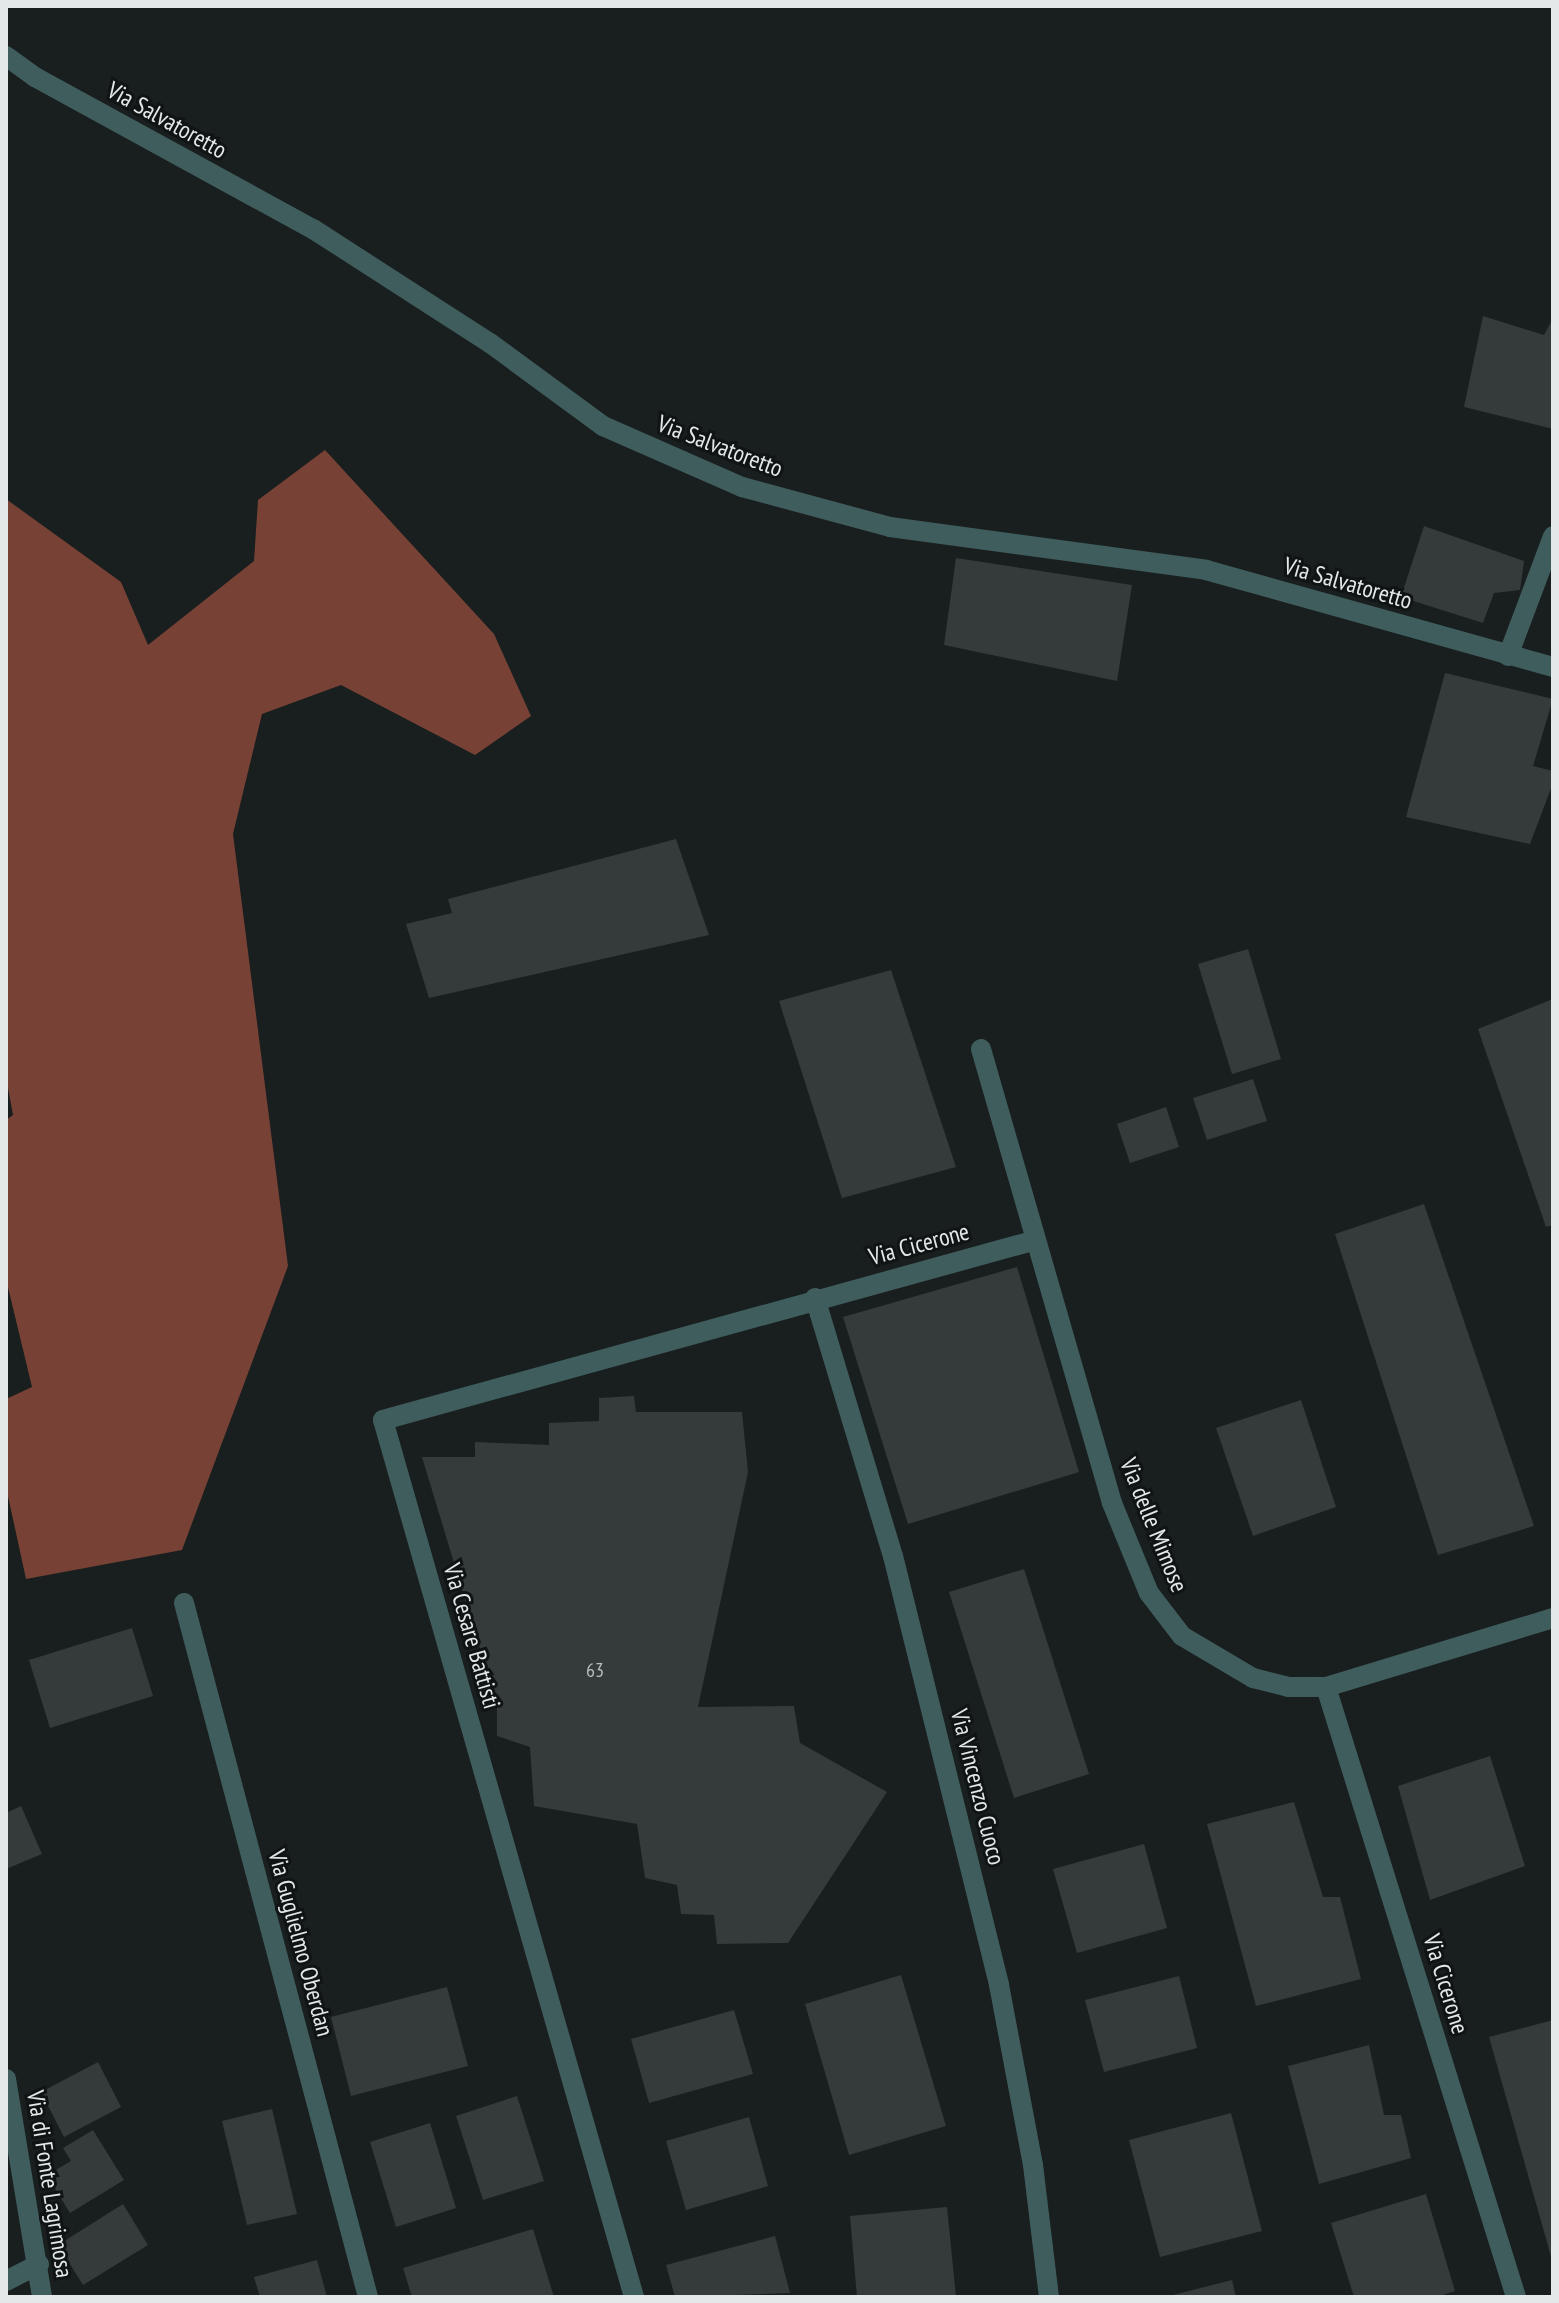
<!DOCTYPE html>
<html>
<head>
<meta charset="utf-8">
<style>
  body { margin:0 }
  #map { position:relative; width:1559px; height:2303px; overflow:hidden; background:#191e1e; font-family:"PT Sans Narrow",sans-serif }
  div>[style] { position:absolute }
  .forest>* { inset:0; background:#774235 }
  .building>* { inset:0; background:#353b3b }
  .minor>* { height:20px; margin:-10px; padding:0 10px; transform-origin:10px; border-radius:10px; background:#405d5d }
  span { translate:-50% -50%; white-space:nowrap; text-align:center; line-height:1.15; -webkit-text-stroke:6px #101414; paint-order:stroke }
  .number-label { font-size:20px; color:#b8bdbd }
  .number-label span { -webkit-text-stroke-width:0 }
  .street-label { font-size:24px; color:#e4e8e8 }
  .frame { position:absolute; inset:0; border:8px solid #e4e8e8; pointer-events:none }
</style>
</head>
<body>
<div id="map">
  <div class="forest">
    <i style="clip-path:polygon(325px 450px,494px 634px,531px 716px,475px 755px,341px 685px,262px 714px,233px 834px,288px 1266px,182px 1550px,26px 1579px,6px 1487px,6px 1399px,32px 1387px,6px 1279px,6px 1120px,13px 1115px,6px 1077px,6px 499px,121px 582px,148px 645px,254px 561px,258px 500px)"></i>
  </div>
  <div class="building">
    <i style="clip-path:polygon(1483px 316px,1544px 335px,1553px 318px,1553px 429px,1464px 407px)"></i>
    <i style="clip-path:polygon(1424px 526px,1524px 561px,1520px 590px,1494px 593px,1483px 623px,1401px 597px)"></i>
    <i style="clip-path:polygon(956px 558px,1132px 585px,1117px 681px,944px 645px)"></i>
    <i style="clip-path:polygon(1445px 673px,1553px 699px,1533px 766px,1553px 771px,1553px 783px,1530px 844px,1406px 817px)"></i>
    <i style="clip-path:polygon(676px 839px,709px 935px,429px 998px,406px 924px,452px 913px,448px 899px)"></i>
    <i style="clip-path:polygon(1248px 949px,1281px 1059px,1232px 1074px,1198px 964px)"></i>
    <i style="clip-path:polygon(891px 970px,956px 1167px,842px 1198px,779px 1001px)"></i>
    <i style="clip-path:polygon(1553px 999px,1553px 1225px,1546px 1227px,1478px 1029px)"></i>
    <i style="clip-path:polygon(1253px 1079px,1267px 1121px,1207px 1140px,1193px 1098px)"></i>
    <i style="clip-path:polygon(1166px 1107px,1179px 1147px,1130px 1163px,1117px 1124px)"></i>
    <i style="clip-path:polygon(1424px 1204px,1534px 1526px,1438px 1555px,1335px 1234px)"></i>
    <i style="clip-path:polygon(1017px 1267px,1079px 1472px,908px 1524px,843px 1317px)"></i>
    <i style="clip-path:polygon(634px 1396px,636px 1412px,742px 1412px,748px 1472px,698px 1707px,794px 1706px,800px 1743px,887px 1792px,788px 1943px,717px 1944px,714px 1915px,681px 1914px,677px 1885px,645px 1878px,637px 1824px,534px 1806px,530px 1747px,497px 1736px,497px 1694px,485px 1687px,481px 1652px,422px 1457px,475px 1457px,475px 1442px,549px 1445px,549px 1423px,599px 1421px,599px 1398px)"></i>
    <i style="clip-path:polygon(1301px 1400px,1336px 1507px,1253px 1536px,1216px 1428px)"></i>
    <i style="clip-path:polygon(1024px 1569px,1089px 1774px,1014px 1798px,949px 1592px)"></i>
    <i style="clip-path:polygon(132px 1628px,153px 1696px,50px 1728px,29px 1660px)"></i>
    <i style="clip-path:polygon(1490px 1756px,1525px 1866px,1430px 1900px,1398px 1786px)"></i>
    <i style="clip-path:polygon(1294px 1802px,1323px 1897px,1340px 1897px,1361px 1979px,1256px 2006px,1207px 1824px)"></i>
    <i style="clip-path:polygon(21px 1806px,42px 1854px,6px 1869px,6px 1813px)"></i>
    <i style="clip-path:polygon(1144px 1844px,1167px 1928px,1077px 1953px,1053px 1869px)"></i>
    <i style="clip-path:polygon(901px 1975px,946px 2126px,849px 2155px,805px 2004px)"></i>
    <i style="clip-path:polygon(1179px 1976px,1197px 2048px,1104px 2072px,1085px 2000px)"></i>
    <i style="clip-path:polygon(447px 1987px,468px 2066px,351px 2096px,331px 2017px)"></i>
    <i style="clip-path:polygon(734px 2010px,753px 2074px,649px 2103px,631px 2039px)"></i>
    <i style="clip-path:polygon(1553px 2020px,1553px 2260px,1552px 2260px,1489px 2037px)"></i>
    <i style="clip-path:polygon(1369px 2045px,1384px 2115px,1401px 2115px,1411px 2158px,1319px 2184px,1288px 2066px)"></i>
    <i style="clip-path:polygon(98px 2062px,121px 2107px,64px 2137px,41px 2092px)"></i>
    <i style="clip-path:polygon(517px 2096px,544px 2181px,483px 2200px,456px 2116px)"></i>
    <i style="clip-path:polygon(272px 2109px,297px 2214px,247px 2225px,222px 2121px)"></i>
    <i style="clip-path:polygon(1231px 2113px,1262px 2231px,1160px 2257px,1129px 2140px)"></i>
    <i style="clip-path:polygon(749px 2117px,768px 2186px,686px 2210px,666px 2141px)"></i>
    <i style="clip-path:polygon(430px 2123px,456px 2208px,396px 2227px,370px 2142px)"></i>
    <i style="clip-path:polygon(93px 2130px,124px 2180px,70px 2213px,47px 2175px,71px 2161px,63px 2148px)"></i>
    <i style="clip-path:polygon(1426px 2194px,1455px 2291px,1437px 2297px,1354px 2297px,1331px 2223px)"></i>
    <i style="clip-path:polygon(123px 2204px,148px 2245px,83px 2285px,58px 2245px)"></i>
    <i style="clip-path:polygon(947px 2207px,956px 2297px,857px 2297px,850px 2216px)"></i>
    <i style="clip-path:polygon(533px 2229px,554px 2297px,412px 2297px,403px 2268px)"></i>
    <i style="clip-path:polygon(775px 2236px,790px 2293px,675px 2297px,666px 2265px)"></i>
    <i style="clip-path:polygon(317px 2260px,327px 2297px,260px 2297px,254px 2277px)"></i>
    <i style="clip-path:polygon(1232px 2280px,1236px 2297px,1169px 2297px,1169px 2296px)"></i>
  </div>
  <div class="minor">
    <i style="left:6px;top:56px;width:36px;rotate:36deg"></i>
    <i style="left:35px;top:77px;width:317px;rotate:28.7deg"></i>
    <i style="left:313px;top:229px;width:211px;rotate:32.8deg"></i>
    <i style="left:490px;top:343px;width:140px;rotate:36.3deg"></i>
    <i style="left:603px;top:426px;width:152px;rotate:23.7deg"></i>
    <i style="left:742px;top:487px;width:153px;rotate:15.1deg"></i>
    <i style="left:890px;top:527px;width:319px;rotate:7.7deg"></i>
    <i style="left:1206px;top:570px;width:360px;rotate:15.6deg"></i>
    <i style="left:1508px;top:656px;width:128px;rotate:-69.4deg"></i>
    <i style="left:981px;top:1049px;width:473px;rotate:73.9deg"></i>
    <i style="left:1112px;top:1503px;width:97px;rotate:67.7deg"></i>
    <i style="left:1149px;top:1593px;width:54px;rotate:52.5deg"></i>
    <i style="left:1182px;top:1636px;width:82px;rotate:30.6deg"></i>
    <i style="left:1253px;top:1678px;width:36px;rotate:14deg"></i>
    <i style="left:1288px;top:1687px;width:38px"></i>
    <i style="left:1326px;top:1687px;width:237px;rotate:-16.9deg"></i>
    <i style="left:815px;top:1298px;width:270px;rotate:73.2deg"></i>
    <i style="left:893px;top:1556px;width:442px;rotate:76.1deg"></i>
    <i style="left:999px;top:1985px;width:183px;rotate:79.3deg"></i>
    <i style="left:1033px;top:2165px;width:133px;rotate:83.1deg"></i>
    <i style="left:184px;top:1603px;width:718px;rotate:75.15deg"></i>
    <i style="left:1326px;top:1687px;width:639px;rotate:72.7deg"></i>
    <i style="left:6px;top:2079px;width:221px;rotate:80.6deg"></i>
    <i style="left:6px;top:2281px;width:37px;rotate:-27deg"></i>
    <i style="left:634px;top:2297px;width:912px;rotate:-105.97deg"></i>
    <i style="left:383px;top:1420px;width:677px;rotate:-15.41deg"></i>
  </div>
  <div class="number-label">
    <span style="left:595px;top:1670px">63</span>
  </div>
  <div class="street-label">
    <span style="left:167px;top:120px;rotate:29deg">Via Salvatoretto</span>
    <span style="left:720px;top:446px;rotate:21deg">Via Salvatoretto</span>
    <span style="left:1348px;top:583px;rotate:16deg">Via Salvatoretto</span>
    <span style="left:919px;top:1244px;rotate:-15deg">Via Cicerone</span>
    <span style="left:1154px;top:1525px;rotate:68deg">Via delle Mimose</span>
    <span style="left:472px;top:1636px;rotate:74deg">Via Cesare Battisti</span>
    <span style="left:978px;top:1787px;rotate:76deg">Via Vincenzo Cuoco</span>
    <span style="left:301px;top:1943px;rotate:75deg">Via Guglielmo Oberdan</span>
    <span style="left:1446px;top:1984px;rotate:73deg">Via Cicerone</span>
    <span style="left:50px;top:2184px;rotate:81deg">Via di Fonte Lagrimosa</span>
  </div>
  <div class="frame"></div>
</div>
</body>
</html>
